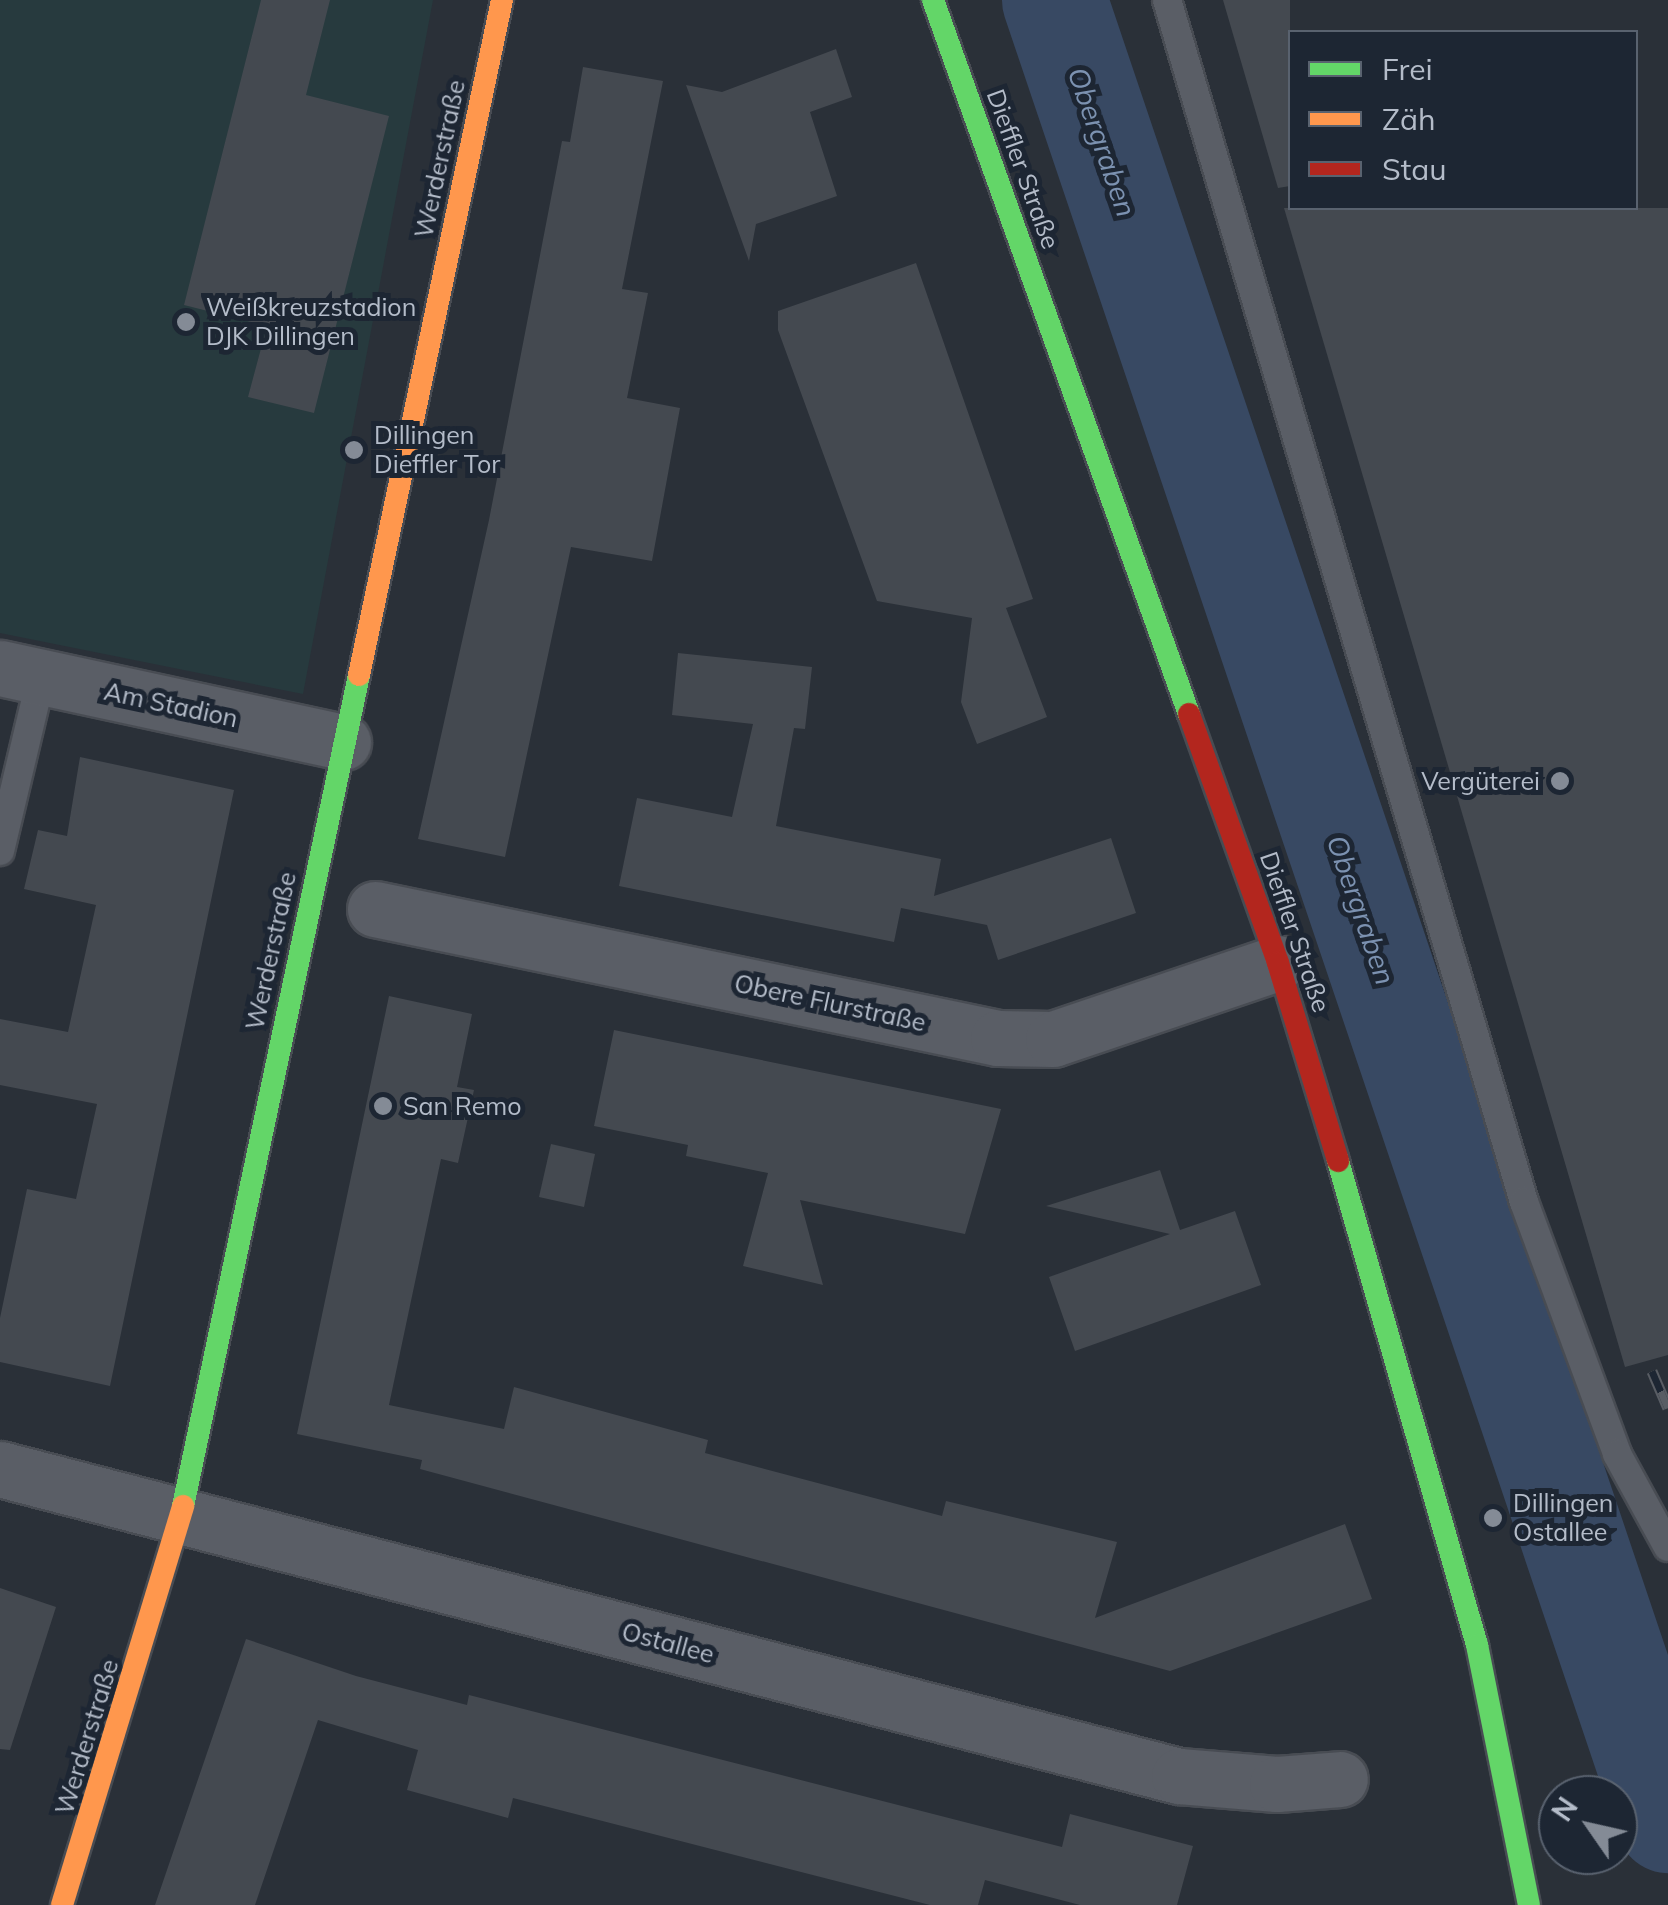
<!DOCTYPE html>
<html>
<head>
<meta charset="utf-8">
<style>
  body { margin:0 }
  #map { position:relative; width:1668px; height:1905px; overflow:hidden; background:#2a3038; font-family:Mulish,sans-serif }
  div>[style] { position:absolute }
  .green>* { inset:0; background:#273a3e }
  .river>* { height:105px; margin:-52.5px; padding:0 52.5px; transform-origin:52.5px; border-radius:52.5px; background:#384963 }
  .building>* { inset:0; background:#444950 }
  .roads { filter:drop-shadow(2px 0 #484c53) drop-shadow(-2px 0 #484c53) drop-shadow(0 2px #484c53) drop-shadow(0 -2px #484c53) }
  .lane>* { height:28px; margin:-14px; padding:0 14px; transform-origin:14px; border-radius:14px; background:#5a5e66 }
  .street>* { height:55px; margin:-27.5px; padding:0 27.5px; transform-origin:27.5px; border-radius:27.5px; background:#5a5e66 }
  .fast>* { height:22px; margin:-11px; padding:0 11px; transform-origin:11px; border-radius:11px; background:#63d668 }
  .slow>* { height:22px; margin:-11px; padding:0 11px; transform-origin:11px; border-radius:11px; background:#ff974d }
  .jam>* { height:22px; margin:-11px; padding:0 11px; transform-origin:11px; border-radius:11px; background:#b3261e }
  .rail>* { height:11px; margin-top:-5.5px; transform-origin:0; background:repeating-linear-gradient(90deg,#1d2633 0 22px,#595d64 0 44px); box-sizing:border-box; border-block:2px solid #595d64 }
  .dots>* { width:28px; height:28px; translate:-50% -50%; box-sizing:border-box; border:5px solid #1d2633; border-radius:50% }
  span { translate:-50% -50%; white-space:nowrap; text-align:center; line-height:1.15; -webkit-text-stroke:10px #1d2633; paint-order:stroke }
  .street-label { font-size:25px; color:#b4bcc9 }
  .poi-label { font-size:25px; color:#b4bcc9 }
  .left { translate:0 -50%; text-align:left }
  .right { translate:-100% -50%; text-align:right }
  .water-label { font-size:28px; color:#7c92b1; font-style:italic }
  .legend { position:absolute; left:1288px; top:30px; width:350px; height:180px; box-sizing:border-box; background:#1d2633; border:2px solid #59626f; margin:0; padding:12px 18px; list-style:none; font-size:30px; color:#b4bcc9 }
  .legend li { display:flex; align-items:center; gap:20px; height:50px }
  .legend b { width:50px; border:2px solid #59626f }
  .north { position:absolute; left:1538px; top:1775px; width:100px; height:100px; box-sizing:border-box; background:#1d2633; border:2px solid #59626f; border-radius:50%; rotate:304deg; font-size:28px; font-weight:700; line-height:40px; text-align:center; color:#b4bcc9 }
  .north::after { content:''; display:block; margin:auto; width:35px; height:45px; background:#848b96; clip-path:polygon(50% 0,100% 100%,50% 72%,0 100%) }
</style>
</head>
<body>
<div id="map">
  <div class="green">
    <i style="clip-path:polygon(0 0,433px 0,303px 694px,0 633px)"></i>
  </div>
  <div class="river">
    <i style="left:1054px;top:0;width:1921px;rotate:71.36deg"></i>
  </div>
  <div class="building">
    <i style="clip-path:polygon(261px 0,330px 0,306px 95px,389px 116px,314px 413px,248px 397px,267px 326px,184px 305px)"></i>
    <i style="clip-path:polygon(1223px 0,1290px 0,1290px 186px,1278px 188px)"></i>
    <i style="clip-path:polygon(836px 49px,852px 97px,810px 112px,837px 196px,756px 224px,749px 261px,686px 85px,722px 92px)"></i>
    <i style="clip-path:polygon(583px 67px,663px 81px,622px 289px,648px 293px,627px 398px,680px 408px,652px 561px,571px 547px,505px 857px,418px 839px,489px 520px,562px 141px,570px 142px)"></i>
    <i style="clip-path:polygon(1284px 208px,1668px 208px,1668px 1355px,1625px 1367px)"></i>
    <i style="clip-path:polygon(916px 263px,1033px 599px,1006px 608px,1047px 717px,977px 744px,961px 702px,972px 618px,877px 601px,778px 330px,778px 311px)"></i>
    <i style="clip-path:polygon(678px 653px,812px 667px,805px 729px,794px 728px,776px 826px,941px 859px,934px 896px,1111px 838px,1136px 913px,998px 960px,987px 925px,901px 908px,894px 942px,619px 886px,637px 798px,732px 817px,753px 724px,672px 715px)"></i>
    <i style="clip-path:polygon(80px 757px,234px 790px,110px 1386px,0 1362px,0 1318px,27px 1189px,76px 1199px,97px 1104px,0 1085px,0 1019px,68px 1032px,96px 905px,24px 889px,38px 830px,67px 836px)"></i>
    <i style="clip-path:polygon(389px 996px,472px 1014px,457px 1087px,474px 1090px,458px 1163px,441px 1159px,389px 1405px,504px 1429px,514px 1387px,708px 1440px,705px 1453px,942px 1516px,946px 1501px,1117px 1542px,1095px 1618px,1345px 1524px,1372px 1599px,1170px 1671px,420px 1469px,422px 1460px,297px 1434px)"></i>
    <i style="clip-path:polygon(614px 1030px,1001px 1109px,965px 1234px,800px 1200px,823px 1285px,743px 1266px,768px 1173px,686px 1156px,688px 1145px,594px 1126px)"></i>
    <i style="clip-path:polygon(551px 1144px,595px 1154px,584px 1207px,539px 1197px)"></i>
    <i style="clip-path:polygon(1160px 1170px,1180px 1230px,1235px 1211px,1261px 1285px,1075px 1351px,1049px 1277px,1170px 1234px,1046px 1206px)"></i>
    <i style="clip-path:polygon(0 1588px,56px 1607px,10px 1750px,0 1749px)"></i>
    <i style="clip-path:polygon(246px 1639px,356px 1676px,467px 1705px,469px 1695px,1062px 1847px,1070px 1814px,1193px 1846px,1177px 1905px,1080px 1905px,985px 1880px,978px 1905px,930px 1905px,513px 1798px,508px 1818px,407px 1790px,418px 1750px,318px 1720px,255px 1905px,155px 1905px)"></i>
  </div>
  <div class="roads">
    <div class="lane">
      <i style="left:1167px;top:0;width:1254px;rotate:73.46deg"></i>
      <i style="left:1524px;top:1202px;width:269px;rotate:69.7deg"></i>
      <i style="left:1617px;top:1454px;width:106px;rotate:61.3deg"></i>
      <i style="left:0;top:851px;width:179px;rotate:-76.7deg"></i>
    </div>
    <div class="street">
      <i style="left:0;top:668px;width:351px;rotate:12.2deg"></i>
      <i style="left:375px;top:909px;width:636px;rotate:11.7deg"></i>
      <i style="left:998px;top:1038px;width:55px;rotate:1deg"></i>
      <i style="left:1053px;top:1039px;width:237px;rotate:-18.7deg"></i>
      <i style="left:0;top:1469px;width:1218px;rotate:14.6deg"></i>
      <i style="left:1179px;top:1776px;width:98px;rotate:4.7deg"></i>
      <i style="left:1277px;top:1784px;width:63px;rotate:-4.5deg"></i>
    </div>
    <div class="fast">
      <i style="left:933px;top:0;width:759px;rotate:70.28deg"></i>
      <i style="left:1338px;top:1161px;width:504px;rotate:73.98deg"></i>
      <i style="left:1477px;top:1645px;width:265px;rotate:78.7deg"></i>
      <i style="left:183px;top:1506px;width:849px;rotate:-78.04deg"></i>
    </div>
    <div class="slow">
      <i style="left:359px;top:675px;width:690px;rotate:-78.04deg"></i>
      <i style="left:62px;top:1905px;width:417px;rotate:-73.1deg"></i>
    </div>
    <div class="jam">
      <i style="left:1189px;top:714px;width:264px;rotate:70.3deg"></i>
      <i style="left:1278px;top:963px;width:207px;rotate:73.1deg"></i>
    </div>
  </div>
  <div class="rail">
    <i style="left:1652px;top:1371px;width:40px;rotate:66.6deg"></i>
  </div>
  <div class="dots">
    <i style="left:186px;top:322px;background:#848b96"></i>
    <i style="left:354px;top:450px;background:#848b96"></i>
    <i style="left:1560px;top:781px;background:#848b96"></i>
    <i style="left:383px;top:1106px;background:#848b96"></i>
    <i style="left:1493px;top:1518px;background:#848b96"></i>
  </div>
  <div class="street-label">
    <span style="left:440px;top:159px;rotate:-78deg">Werderstraße</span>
    <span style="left:1023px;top:169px;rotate:70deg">Dieffler Straße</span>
    <span style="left:171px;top:705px;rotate:12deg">Am Stadion</span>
    <span style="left:1295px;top:932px;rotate:71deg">Dieffler Straße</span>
    <span style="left:271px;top:951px;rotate:-78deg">Werderstraße</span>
    <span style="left:830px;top:1003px;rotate:12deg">Obere Flurstraße</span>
    <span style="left:668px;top:1643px;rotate:15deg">Ostallee</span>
    <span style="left:87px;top:1737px;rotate:-73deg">Werderstraße</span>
  </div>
  <div class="poi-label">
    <span class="left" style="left:206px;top:322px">Weißkreuzstadion<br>DJK Dillingen</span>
    <span class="left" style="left:374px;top:450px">Dillingen<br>Dieffler Tor</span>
    <span class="right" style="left:1540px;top:781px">Vergüterei</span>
    <span class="left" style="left:403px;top:1106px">San Remo</span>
    <span class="left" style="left:1513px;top:1518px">Dillingen<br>Ostallee</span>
  </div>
  <div class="water-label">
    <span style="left:1102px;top:142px;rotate:71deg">Obergraben</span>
    <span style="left:1361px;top:910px;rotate:71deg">Obergraben</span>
  </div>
  <ul class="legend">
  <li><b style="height:12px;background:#63d668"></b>Frei</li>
  <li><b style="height:12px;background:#ff974d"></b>Zäh</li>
  <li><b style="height:12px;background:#b3261e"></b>Stau</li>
  </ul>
  <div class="north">N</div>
</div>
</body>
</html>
